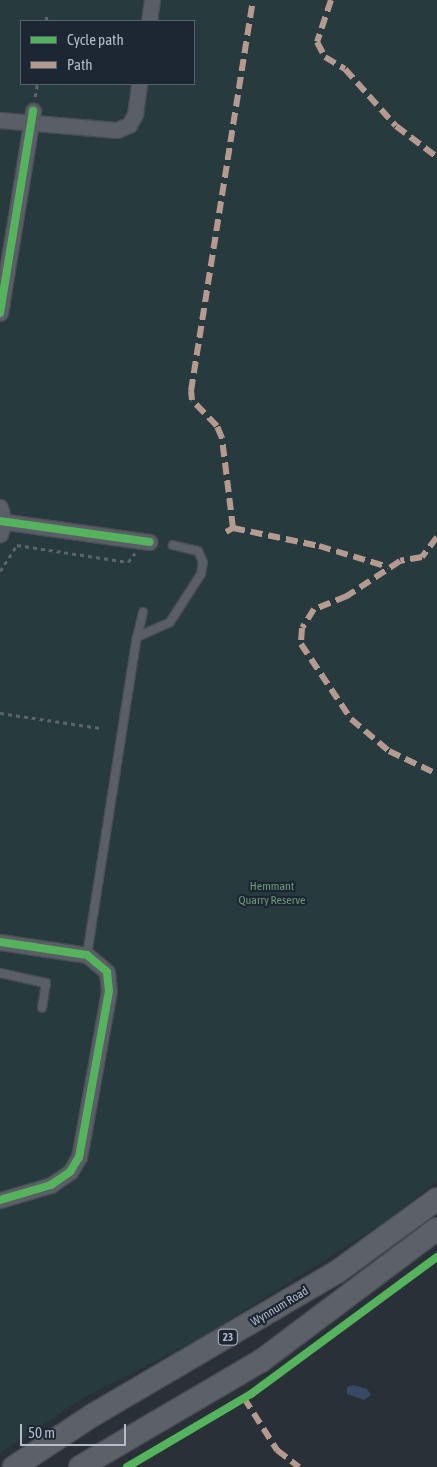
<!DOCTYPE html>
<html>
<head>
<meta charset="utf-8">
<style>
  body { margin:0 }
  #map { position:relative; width:437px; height:1467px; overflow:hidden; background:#2a3038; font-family:"Asap Condensed",sans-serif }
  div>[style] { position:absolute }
  .green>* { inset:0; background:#273a3e }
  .water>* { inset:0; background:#384963 }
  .path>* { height:2.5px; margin-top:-1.25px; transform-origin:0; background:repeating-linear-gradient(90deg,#5d636a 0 4px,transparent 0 8px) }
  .roads { filter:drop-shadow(1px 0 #484c53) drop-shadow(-1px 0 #484c53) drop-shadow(0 1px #484c53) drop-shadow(0 -1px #484c53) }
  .service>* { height:8px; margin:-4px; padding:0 4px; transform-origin:4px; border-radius:4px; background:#5a5e66 }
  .minor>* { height:15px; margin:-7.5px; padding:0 7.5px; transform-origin:7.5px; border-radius:7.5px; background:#5a5e66 }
  .primary>* { height:22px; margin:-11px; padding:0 11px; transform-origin:11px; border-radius:11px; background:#5c6168 }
  .quiet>* { height:6px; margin-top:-3px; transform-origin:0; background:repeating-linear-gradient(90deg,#b69a8f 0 12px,transparent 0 18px) }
  .cycleway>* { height:8px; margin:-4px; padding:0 4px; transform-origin:4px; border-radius:4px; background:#56b35d }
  span { translate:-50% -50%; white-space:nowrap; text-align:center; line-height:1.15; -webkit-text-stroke:4.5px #1d2633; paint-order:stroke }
  .shield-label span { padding:1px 4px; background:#1d2633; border:1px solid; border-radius:4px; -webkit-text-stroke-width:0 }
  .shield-label { font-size:11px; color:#b4bcc9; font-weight:700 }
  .park-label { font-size:12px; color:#6b9a76 }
  .street-label { font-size:12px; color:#b4bcc9 }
  .legend { position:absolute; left:20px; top:20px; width:175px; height:65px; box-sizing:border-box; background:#1d2633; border:1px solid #59626f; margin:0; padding:6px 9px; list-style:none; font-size:15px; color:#b4bcc9 }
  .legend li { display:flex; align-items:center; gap:10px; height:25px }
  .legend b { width:25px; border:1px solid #59626f }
  .scale { position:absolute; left:20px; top:1424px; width:106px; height:22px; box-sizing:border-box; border:2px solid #b4bcc9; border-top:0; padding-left:6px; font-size:15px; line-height:18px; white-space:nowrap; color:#b4bcc9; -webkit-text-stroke:4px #1d2633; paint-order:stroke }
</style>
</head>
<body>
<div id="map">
  <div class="green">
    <i style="clip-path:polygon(evenodd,0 0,437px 0,437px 1181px,382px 1224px,202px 1337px,85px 1397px,0 1453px,0 0,21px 21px,194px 21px,194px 84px,21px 84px,21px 21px)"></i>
  </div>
  <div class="water">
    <i style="clip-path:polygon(353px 1385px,367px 1389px,371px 1395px,364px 1400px,347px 1394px,347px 1387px)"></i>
  </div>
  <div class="path">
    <i style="left:46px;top:21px;width:7px;rotate:-82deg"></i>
    <i style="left:35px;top:97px;width:13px;rotate:-81deg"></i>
    <i style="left:0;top:571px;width:31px;rotate:-57deg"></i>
    <i style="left:17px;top:545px;width:112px;rotate:8.7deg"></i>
    <i style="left:128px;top:562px;width:11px;rotate:-52deg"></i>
    <i style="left:0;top:713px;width:101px;rotate:8.5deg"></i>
  </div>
  <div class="roads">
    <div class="service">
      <i style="left:143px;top:612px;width:26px;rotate:103deg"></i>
      <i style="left:137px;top:637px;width:36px;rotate:-24deg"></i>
      <i style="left:170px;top:622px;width:57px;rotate:-57.1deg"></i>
      <i style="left:201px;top:574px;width:12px;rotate:-81deg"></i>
      <i style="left:203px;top:562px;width:12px;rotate:-114deg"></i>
      <i style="left:198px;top:551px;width:26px;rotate:-167deg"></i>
      <i style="left:87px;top:955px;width:322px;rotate:-81.1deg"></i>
      <i style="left:0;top:973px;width:47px;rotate:12.3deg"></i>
      <i style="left:46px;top:983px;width:25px;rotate:99deg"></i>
    </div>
    <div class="minor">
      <i style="left:149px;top:21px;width:21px;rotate:-82deg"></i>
      <i style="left:0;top:120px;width:117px;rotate:4.9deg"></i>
      <i style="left:117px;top:130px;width:13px;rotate:-23deg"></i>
      <i style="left:129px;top:125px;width:13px;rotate:-61deg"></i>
      <i style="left:135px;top:114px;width:30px;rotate:-82deg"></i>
      <i style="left:0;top:313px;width:205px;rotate:-80.7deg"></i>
      <i style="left:0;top:507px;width:16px;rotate:75deg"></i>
      <i style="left:4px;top:522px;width:13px;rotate:108deg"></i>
      <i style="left:0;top:521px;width:151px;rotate:8deg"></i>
      <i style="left:0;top:942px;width:88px;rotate:8.5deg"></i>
      <i style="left:87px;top:955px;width:26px;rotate:40deg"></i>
      <i style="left:107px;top:972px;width:19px;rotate:84deg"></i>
      <i style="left:109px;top:991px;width:169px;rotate:100.2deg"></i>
      <i style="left:79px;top:1157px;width:17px;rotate:121deg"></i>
      <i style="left:70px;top:1172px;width:23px;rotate:146deg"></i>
      <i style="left:51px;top:1185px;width:53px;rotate:163.6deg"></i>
    </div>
    <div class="primary">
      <i style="left:14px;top:1467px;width:95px;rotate:-33.4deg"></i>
      <i style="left:93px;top:1415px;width:283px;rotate:-30.4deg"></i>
      <i style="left:337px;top:1272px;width:124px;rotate:-36.1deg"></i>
      <i style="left:80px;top:1467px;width:210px;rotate:-30.4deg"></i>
      <i style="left:261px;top:1361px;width:220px;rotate:-36.9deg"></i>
    </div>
  </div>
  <div class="quiet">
    <i style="left:331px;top:0;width:44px;rotate:108.4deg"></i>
    <i style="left:317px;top:42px;width:17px;rotate:62deg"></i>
    <i style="left:325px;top:57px;width:23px;rotate:31deg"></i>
    <i style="left:345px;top:69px;width:76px;rotate:48.2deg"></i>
    <i style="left:396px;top:126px;width:51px;rotate:37.1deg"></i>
    <i style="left:233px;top:528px;width:91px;rotate:-97deg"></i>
    <i style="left:222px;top:438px;width:13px;rotate:-113deg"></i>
    <i style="left:217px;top:426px;width:36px;rotate:-134deg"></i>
    <i style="left:192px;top:400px;width:9px;rotate:-96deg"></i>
    <i style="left:191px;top:391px;width:396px;rotate:-81deg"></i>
    <i style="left:226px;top:532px;width:8px;rotate:-30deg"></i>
    <i style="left:233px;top:528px;width:88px;rotate:11.8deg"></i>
    <i style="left:319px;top:546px;width:72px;rotate:16.9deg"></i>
    <i style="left:437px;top:537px;width:25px;rotate:127deg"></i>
    <i style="left:422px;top:557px;width:22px;rotate:170deg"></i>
    <i style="left:400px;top:561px;width:64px;rotate:146.6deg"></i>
    <i style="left:347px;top:596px;width:35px;rotate:158deg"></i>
    <i style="left:314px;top:609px;width:22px;rotate:122deg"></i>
    <i style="left:302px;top:628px;width:16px;rotate:94deg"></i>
    <i style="left:301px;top:644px;width:90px;rotate:56.3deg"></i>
    <i style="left:351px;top:719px;width:50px;rotate:40.1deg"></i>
    <i style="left:389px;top:751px;width:53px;rotate:25.6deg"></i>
    <i style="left:244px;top:1398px;width:62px;rotate:57.6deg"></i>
    <i style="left:277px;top:1450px;width:28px;rotate:38deg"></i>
  </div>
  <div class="cycleway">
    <i style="left:0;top:313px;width:205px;rotate:-80.7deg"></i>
    <i style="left:0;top:521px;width:151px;rotate:8deg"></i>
    <i style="left:0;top:942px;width:88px;rotate:8.5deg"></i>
    <i style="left:87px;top:955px;width:26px;rotate:40deg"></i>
    <i style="left:107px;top:972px;width:19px;rotate:84deg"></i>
    <i style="left:109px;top:991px;width:169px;rotate:100.2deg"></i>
    <i style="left:79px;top:1157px;width:17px;rotate:121deg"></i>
    <i style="left:70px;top:1172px;width:23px;rotate:146deg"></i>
    <i style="left:51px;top:1185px;width:53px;rotate:163.6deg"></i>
    <i style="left:127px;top:1467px;width:144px;rotate:-30.5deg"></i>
    <i style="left:251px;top:1394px;width:231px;rotate:-36.4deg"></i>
  </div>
  <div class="shield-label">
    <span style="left:228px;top:1337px">23</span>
  </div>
  <div class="park-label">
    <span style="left:272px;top:894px">Hemmant<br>Quarry Reserve</span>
  </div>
  <div class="street-label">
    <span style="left:280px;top:1307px;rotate:-31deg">Wynnum Road</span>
  </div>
  <ul class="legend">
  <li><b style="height:6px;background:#56b35d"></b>Cycle path</li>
  <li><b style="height:6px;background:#b69a8f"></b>Path</li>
  </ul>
  <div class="scale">50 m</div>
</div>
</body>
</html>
